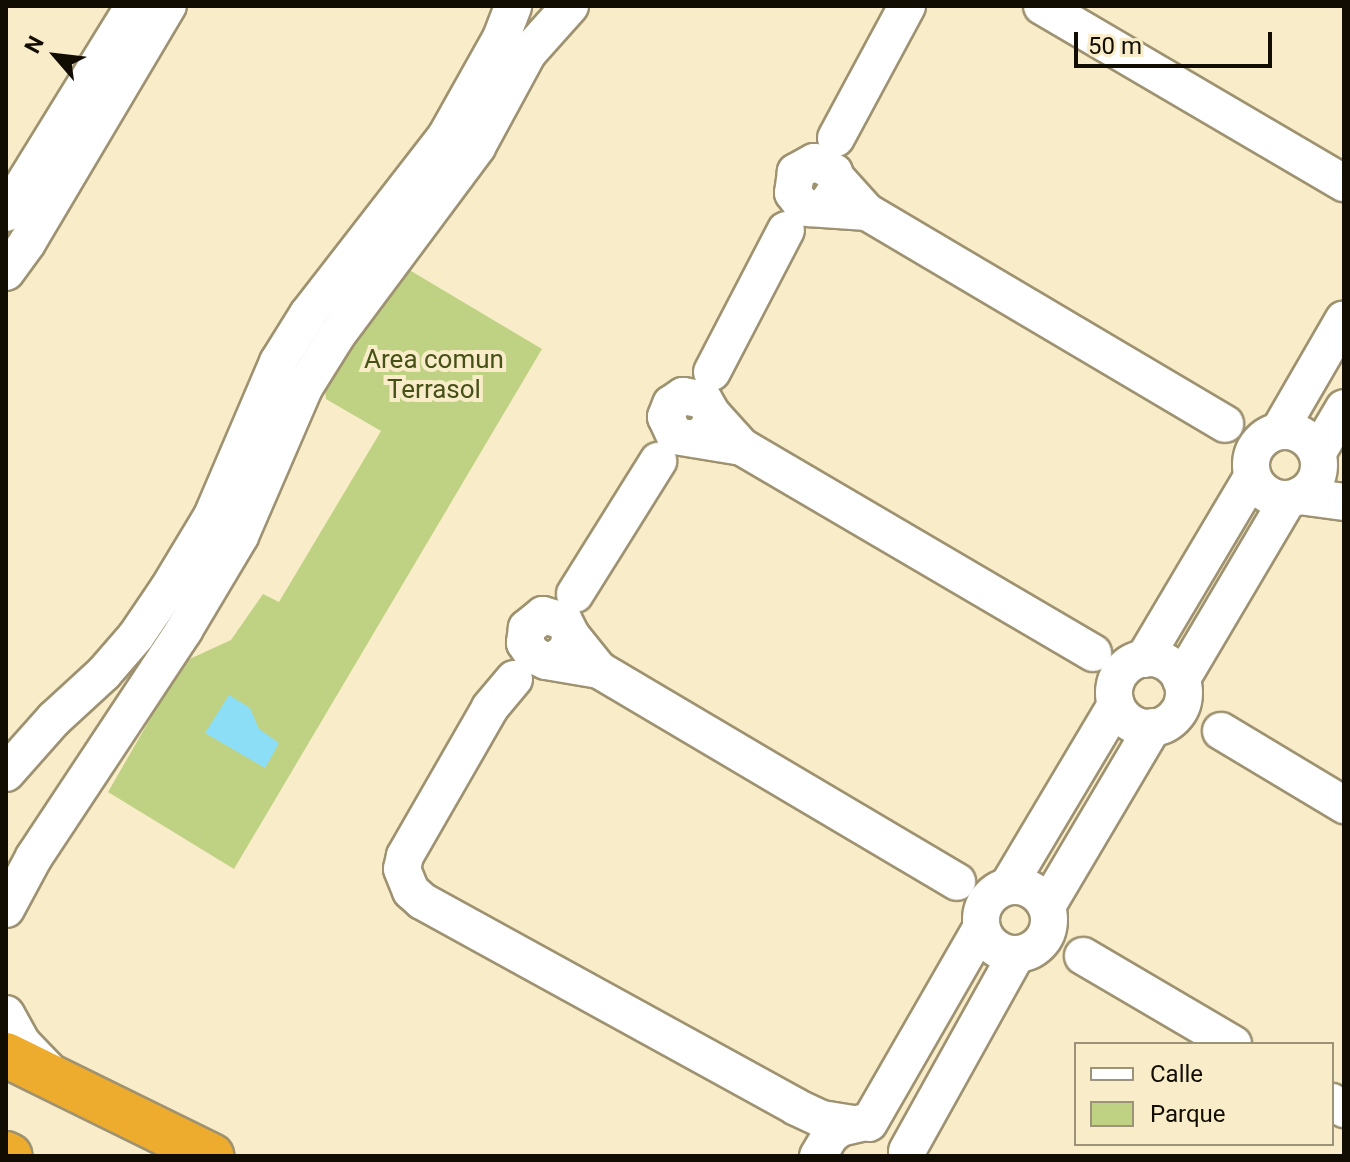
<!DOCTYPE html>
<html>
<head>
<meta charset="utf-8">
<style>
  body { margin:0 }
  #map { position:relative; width:1350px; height:1162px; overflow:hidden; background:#f9ecc8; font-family:Roboto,sans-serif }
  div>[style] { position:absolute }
  .green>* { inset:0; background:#bfd283 }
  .water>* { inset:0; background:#8cdef6 }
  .roads { filter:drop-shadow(2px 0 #9e9271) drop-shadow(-2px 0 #9e9271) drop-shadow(0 2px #9e9271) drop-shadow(0 -2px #9e9271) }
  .minor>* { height:36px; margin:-18px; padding:0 18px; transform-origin:18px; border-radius:18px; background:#fff }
  .minor>.ring { margin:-18px; padding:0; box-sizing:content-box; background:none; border:36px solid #fff; border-radius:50% }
  .highway>* { height:44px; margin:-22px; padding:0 22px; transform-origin:22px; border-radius:22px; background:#edac2e }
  span { translate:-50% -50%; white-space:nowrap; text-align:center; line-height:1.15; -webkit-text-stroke:8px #f9ecc8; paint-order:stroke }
  .park-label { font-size:26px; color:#455116 }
  .frame { position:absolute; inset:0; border:8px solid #120d03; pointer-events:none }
  .legend { position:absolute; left:1074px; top:1042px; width:260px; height:104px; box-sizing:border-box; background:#f9ecc8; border:2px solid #9d9379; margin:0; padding:10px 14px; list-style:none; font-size:24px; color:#120d03 }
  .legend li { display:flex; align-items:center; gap:16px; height:40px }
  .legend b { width:40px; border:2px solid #9d9379 }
  .north { position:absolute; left:16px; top:16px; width:80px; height:80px; -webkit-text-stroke:6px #f9ecc8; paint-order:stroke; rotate:298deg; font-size:22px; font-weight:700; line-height:32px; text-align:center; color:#120d03 }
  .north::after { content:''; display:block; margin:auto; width:28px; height:36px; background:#120d03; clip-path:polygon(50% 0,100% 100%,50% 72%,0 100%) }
  .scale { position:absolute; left:1074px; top:32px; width:198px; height:36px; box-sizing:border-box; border:4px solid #120d03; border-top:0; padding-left:10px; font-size:24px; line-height:28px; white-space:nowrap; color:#120d03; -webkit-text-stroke:6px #f9ecc8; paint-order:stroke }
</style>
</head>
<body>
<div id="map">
  <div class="green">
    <i style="clip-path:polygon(406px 268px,542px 349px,234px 869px,108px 792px,183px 662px,231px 640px,263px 594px,279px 602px,381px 431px,326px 399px,324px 381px)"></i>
  </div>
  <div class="water">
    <i style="clip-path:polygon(229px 695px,250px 708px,259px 729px,279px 743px,265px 768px,205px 733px)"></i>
  </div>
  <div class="roads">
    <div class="minor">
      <i style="left:1042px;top:6px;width:350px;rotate:30.4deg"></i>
      <i style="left:836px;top:138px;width:150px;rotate:-61.7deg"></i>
      <i style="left:825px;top:207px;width:23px;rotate:-56deg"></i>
      <i style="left:838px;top:188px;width:16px;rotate:-104deg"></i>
      <i style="left:834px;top:172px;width:22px;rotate:-153deg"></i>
      <i style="left:814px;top:162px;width:21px;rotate:151deg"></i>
      <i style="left:796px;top:172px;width:21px;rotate:98deg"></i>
      <i style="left:793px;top:193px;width:15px;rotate:53deg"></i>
      <i style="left:802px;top:205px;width:7px;rotate:27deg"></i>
      <i style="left:808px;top:208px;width:59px;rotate:3.9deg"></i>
      <i style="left:867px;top:212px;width:43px;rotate:-132.2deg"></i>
      <i style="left:867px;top:212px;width:416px;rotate:30.6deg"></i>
      <i style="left:6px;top:213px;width:243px;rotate:-58.3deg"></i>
      <i style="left:6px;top:272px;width:36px;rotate:-54deg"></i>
      <i style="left:27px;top:243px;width:276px;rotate:-59.3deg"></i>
      <i style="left:712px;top:372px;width:160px;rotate:-62.5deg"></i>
      <i class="ring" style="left:1251px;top:431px;width:32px;height:32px"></i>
      <i style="left:1279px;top:431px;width:129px;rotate:-59.9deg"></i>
      <i style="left:696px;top:439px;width:16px;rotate:-38deg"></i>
      <i style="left:709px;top:429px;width:15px;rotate:-79deg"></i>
      <i style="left:712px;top:414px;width:16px;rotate:-120deg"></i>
      <i style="left:704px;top:400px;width:21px;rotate:-169deg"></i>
      <i style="left:683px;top:396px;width:14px;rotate:146deg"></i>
      <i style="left:671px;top:404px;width:14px;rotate:111deg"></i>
      <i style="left:666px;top:417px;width:21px;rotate:65deg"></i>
      <i style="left:675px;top:436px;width:68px;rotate:9.3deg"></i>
      <i style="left:742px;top:447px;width:45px;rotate:-132.3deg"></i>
      <i style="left:742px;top:447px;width:407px;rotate:30.4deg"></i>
      <i style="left:1318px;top:452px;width:51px;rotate:-59.4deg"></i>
      <i style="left:1299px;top:496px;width:45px;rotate:7.6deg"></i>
      <i style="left:575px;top:594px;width:157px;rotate:-58deg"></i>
      <i class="ring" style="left:1114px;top:658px;width:34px;height:34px"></i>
      <i style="left:1144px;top:659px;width:212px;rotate:-59.3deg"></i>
      <i style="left:554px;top:660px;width:16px;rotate:-35deg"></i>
      <i style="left:567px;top:651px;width:16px;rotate:-76deg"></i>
      <i style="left:571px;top:635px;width:16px;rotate:-117deg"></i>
      <i style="left:564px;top:621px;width:22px;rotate:-164deg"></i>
      <i style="left:543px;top:615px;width:21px;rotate:141deg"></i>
      <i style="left:527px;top:628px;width:15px;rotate:98deg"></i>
      <i style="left:525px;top:643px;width:14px;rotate:56deg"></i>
      <i style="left:533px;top:655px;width:14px;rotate:25deg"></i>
      <i style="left:546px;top:661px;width:54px;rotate:9.6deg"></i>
      <i style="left:599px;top:670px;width:45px;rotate:-128.7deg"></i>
      <i style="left:599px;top:670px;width:416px;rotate:30.6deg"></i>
      <i style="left:514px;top:679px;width:38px;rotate:130deg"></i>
      <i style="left:490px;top:708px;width:171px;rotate:119.9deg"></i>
      <i style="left:405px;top:856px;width:13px;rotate:103deg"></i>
      <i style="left:402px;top:869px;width:24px;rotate:68deg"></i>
      <i style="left:411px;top:891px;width:15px;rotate:42deg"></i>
      <i style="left:422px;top:901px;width:427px;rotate:28.8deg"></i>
      <i style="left:796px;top:1107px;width:29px;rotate:25deg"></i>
      <i style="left:822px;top:1119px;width:30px;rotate:9deg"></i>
      <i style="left:1181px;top:680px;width:210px;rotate:-59.4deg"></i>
      <i style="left:1221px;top:731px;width:144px;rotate:31deg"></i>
      <i style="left:6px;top:773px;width:72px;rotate:-48.4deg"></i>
      <i style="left:54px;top:719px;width:68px;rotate:-42.6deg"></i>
      <i style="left:104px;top:673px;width:49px;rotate:-49.1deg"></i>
      <i style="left:136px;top:636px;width:57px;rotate:-55.8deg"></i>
      <i style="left:168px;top:589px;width:85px;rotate:-58.9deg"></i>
      <i style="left:212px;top:516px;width:168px;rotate:-66.8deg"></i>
      <i style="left:278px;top:362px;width:57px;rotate:-58deg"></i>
      <i style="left:308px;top:314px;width:225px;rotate:-52.2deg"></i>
      <i style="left:446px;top:136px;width:112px;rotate:-60.7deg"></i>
      <i style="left:501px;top:38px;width:34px;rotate:-69deg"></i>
      <i class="ring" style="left:981px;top:886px;width:32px;height:32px"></i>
      <i style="left:1008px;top:886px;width:211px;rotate:-59.2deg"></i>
      <i style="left:1047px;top:906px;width:208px;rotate:-59.4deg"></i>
      <i style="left:6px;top:909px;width:59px;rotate:-61.7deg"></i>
      <i style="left:34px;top:857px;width:272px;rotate:-56.5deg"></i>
      <i style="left:184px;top:630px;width:109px;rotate:-59.2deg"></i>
      <i style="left:240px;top:536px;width:161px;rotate:-66.6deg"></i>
      <i style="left:304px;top:388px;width:62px;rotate:-58.1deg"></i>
      <i style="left:337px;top:335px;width:234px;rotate:-53.3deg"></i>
      <i style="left:477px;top:147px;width:107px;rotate:-61.5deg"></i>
      <i style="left:528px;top:53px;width:63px;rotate:-48.2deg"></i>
      <i style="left:1083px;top:956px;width:174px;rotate:30.4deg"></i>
      <i style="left:6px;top:1014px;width:33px;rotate:61deg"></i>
      <i style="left:22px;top:1043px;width:42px;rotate:46deg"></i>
      <i style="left:1332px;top:1102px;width:14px;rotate:30deg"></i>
      <i style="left:869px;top:1123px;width:225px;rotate:-60.1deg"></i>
      <i style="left:907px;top:1151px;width:224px;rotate:-60.9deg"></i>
      <i style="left:818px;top:1156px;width:23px;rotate:-59deg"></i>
      <i style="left:830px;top:1136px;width:13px;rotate:-39deg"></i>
      <i style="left:840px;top:1128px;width:23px;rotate:-13deg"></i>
    </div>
    <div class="highway">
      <i style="left:6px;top:1055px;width:229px;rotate:26.2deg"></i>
      <i style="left:6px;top:1154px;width:4px;rotate:27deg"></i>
    </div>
  </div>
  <div class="park-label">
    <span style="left:434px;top:375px">Area comun<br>Terrasol</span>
  </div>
  <div class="frame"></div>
  <ul class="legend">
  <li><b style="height:10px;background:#fff"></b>Calle</li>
  <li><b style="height:22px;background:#bfd283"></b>Parque</li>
  </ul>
  <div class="north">N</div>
  <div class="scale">50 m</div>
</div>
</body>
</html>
